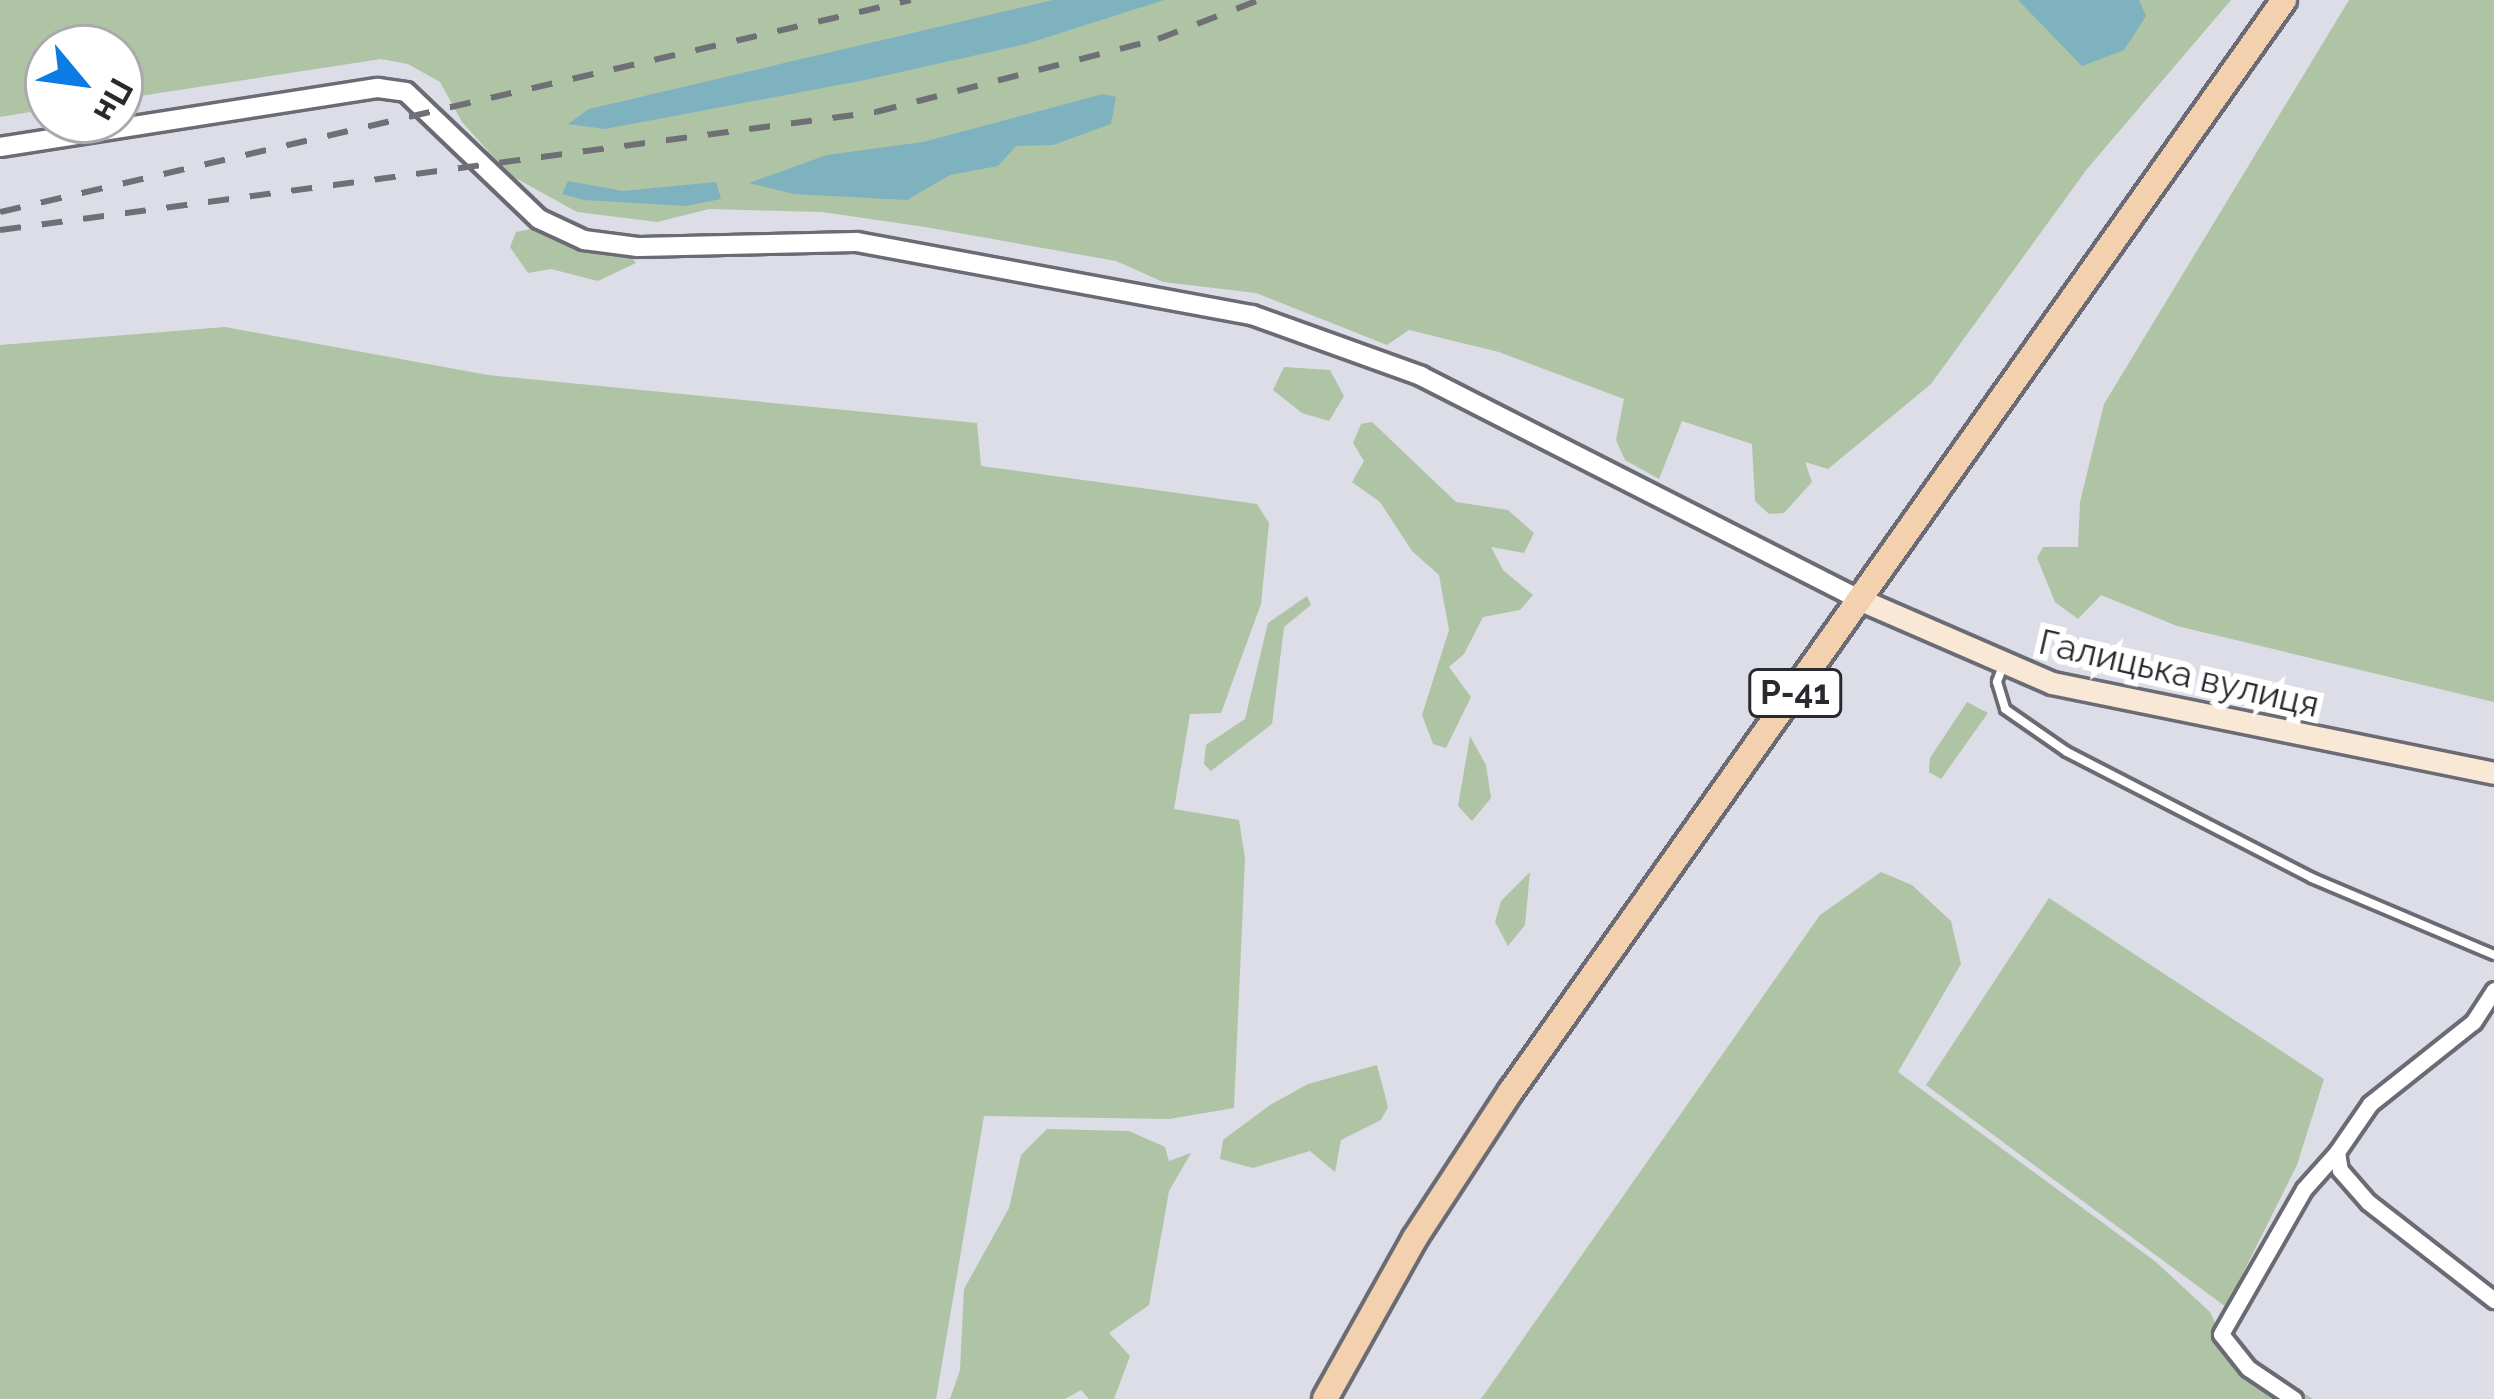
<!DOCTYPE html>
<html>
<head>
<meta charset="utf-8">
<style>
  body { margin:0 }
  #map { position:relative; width:2494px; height:1399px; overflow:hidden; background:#dcdde7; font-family:Raleway,sans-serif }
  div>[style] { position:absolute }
  .green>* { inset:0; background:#afc3a5 }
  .water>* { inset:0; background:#7eb2bf }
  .roads { filter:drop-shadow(3px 0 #6a6b74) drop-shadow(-3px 0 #6a6b74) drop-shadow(0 3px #6a6b74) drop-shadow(0 -3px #6a6b74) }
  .service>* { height:8px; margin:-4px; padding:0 4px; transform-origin:4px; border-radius:4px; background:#fff }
  .minor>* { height:15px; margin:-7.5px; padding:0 7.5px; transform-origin:7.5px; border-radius:7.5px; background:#fff }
  .tertiary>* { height:18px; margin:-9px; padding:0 9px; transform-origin:9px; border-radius:9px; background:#fff }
  .secondary>* { height:21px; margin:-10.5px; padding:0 10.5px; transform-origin:10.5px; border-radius:10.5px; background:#fae8d6 }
  .primary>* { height:24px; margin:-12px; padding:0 12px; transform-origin:12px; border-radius:12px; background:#f4d1ae }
  .rail>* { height:6px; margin-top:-3px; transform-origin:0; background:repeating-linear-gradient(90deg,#6f7076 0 21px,transparent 0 42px) }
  span { translate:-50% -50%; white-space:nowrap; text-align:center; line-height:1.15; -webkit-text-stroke:12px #fff; paint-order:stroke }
  .shield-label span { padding:3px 9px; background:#fff; border:3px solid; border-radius:9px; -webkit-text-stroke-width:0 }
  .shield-label { font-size:33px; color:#292a2d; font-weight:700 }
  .street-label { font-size:36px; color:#292a2d }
  .north { position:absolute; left:24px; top:24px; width:120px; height:120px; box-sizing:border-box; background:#fff; border:3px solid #a9aaab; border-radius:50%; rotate:119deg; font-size:33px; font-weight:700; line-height:48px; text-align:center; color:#292a2d }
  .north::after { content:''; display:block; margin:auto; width:42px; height:54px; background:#0a7ce3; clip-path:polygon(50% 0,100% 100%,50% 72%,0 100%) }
</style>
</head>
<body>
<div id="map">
  <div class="green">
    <i style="clip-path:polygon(0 0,2231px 0,2087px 169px,1931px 384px,1828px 469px,1805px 462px,1812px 482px,1784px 513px,1769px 514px,1755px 501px,1752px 444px,1682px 421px,1659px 479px,1625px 460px,1616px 440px,1624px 399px,1499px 352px,1409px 330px,1387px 345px,1256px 293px,1163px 282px,1116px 261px,925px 227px,822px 212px,709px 209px,657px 222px,577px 212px,510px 175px,462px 122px,440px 82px,408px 64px,381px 59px,120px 99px,120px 48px,48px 48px,48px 109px,0 117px)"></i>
    <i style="clip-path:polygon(2349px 0,2494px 0,2494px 702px,2177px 626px,2101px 595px,2078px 619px,2055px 602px,2037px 558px,2043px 547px,2078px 547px,2080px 502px,2104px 404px)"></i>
    <i style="clip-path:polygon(537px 228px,553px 239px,627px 253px,636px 263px,598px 281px,551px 269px,528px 273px,510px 247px,516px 232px)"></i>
    <i style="clip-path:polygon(225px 327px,488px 375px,977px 423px,981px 466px,1257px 504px,1269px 523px,1261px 604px,1221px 713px,1190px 714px,1174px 809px,1239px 820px,1245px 858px,1234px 1108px,1169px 1119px,984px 1116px,936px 1399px,0 1399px,0 345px)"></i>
    <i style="clip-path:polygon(1284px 367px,1330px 370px,1344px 396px,1329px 421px,1302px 413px,1273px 390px)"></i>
    <i style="clip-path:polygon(1372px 422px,1456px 502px,1508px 510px,1534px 533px,1524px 553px,1491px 547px,1503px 570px,1533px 595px,1520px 610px,1483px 617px,1464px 654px,1449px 667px,1471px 697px,1446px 748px,1433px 744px,1422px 715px,1449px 630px,1439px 575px,1412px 551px,1380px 502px,1352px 482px,1364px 461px,1353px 443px,1361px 424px)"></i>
    <i style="clip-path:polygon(1307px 596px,1311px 605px,1284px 627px,1272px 724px,1211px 771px,1204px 764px,1206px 745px,1245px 719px,1268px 623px)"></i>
    <i style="clip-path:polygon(1967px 702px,1988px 713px,1941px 779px,1929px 772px,1930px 758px)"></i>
    <i style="clip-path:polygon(1470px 736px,1486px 765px,1491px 798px,1472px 821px,1458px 806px)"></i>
    <i style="clip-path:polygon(1530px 872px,1525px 925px,1508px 946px,1495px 922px,1501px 901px)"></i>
    <i style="clip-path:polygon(1881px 872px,1912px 885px,1951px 921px,1961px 964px,1898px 1072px,2156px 1262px,2210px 1312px,2226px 1345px,2313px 1399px,1481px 1399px,1820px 915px)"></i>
    <i style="clip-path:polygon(2049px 898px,2324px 1079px,2297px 1165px,2226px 1307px,1926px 1085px)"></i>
    <i style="clip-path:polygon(1377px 1065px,1388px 1107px,1381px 1120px,1341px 1140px,1335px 1172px,1310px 1151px,1253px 1168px,1220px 1159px,1223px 1140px,1270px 1105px,1308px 1084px)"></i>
    <i style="clip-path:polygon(1047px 1129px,1129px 1131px,1165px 1147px,1169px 1161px,1191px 1153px,1169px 1191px,1149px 1305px,1109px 1333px,1130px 1356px,1114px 1399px,1089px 1399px,1081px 1390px,1065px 1399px,950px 1399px,960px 1370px,964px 1289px,1009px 1208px,1021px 1155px)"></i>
  </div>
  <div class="water">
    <i style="clip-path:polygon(1053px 0,1164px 0,1026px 44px,865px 80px,605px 129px,568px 124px,589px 109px)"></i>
    <i style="clip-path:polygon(2018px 0,2139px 0,2146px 16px,2124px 50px,2082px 66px)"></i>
    <i style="clip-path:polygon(1103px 94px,1116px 97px,1111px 124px,1053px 145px,1016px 146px,998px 166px,950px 175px,907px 200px,794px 194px,749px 183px,827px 155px,923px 142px)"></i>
    <i style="clip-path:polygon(568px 181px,623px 191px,716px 182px,721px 199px,686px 206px,584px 200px,562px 194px)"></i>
  </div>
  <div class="roads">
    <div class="service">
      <i style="left:2003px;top:666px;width:17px;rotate:111deg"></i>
      <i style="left:1997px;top:682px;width:28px;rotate:73deg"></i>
      <i style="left:2005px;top:709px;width:75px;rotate:34.7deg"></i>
      <i style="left:2067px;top:752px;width:276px;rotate:27.2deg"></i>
      <i style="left:2312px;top:878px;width:198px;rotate:22.9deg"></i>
    </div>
    <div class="minor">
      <i style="left:2494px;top:990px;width:38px;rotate:123deg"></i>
      <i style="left:2473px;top:1022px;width:132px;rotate:141.5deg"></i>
      <i style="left:2370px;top:1104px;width:58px;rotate:124.5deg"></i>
      <i style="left:2337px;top:1152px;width:18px;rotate:81deg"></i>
      <i style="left:2340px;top:1170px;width:43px;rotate:48.8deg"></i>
      <i style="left:2368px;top:1202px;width:160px;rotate:37.9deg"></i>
      <i style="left:2294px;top:1399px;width:55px;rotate:-146deg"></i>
      <i style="left:2248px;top:1368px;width:43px;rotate:-128.5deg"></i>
      <i style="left:2221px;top:1334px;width:167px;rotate:-60.2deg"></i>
      <i style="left:2304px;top:1189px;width:50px;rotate:-48.3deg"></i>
    </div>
    <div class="tertiary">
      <i style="left:0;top:147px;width:383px;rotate:-8.9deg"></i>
      <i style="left:378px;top:88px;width:28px;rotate:8deg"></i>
      <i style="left:406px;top:92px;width:184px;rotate:43.7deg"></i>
      <i style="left:539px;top:219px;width:50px;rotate:25deg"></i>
      <i style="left:584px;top:240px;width:54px;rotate:7.4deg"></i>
      <i style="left:638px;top:247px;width:219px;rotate:-1.3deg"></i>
      <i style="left:857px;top:242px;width:402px;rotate:10.5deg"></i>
      <i style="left:1252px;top:315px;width:180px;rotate:19.8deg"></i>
      <i style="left:1421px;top:376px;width:494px;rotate:27deg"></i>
    </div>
    <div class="secondary">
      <i style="left:1861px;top:600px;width:208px;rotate:23.5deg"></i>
      <i style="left:2052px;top:683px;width:451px;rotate:11.5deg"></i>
    </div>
    <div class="primary">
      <i style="left:1325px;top:1399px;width:184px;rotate:-60.8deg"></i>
      <i style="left:1415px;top:1238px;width:176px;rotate:-56.9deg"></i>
      <i style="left:1511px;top:1091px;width:1337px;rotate:-54.68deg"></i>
    </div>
  </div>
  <div class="rail">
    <i style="left:0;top:212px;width:935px;rotate:-13.1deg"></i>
    <i style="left:0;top:230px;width:884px;rotate:-7.67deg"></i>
    <i style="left:876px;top:112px;width:291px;rotate:-14.5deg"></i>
    <i style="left:1158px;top:39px;width:108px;rotate:-21.1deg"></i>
  </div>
  <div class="shield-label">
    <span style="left:1795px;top:693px">Р-41</span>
  </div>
  <div class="street-label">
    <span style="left:2179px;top:673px;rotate:13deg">Галицька вулиця</span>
  </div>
  <div class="north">Пн</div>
</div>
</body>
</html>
